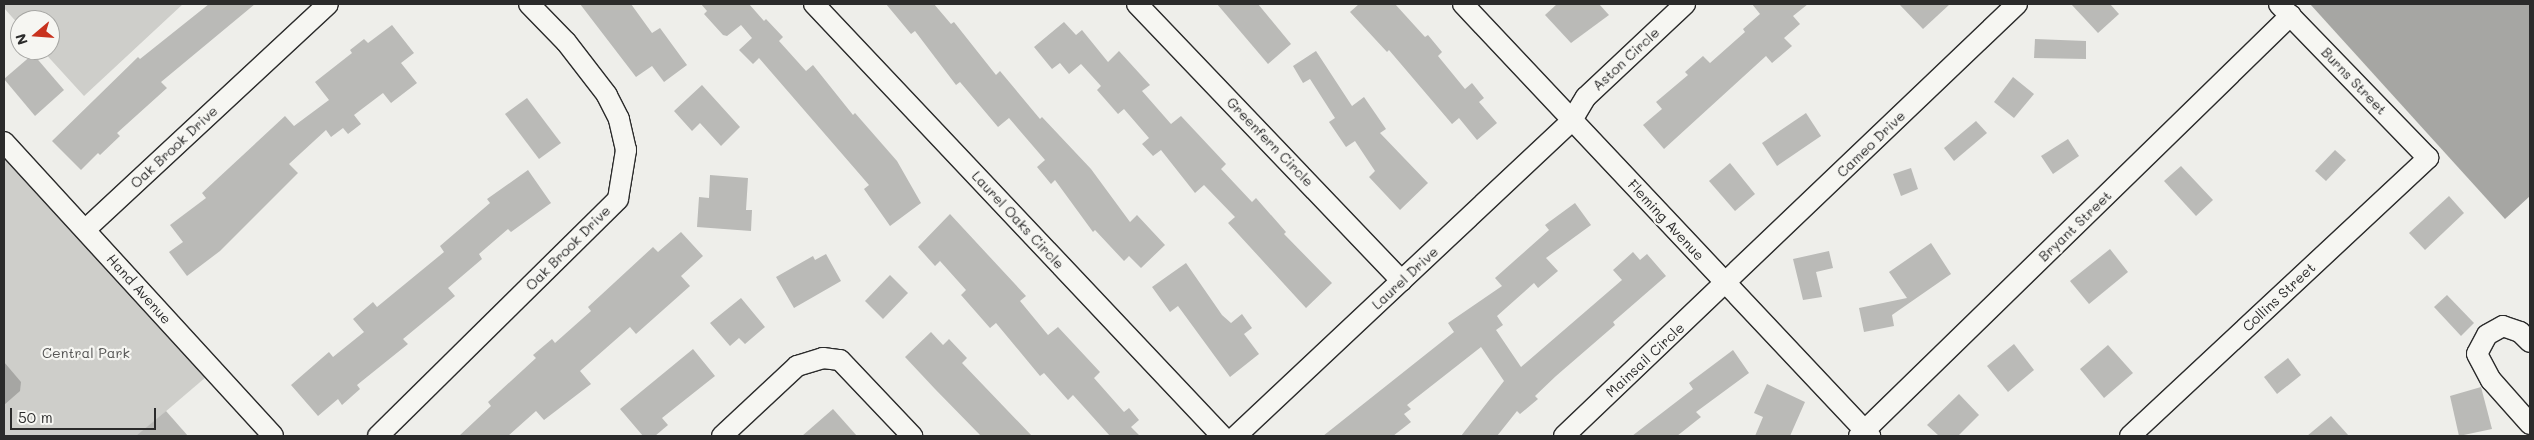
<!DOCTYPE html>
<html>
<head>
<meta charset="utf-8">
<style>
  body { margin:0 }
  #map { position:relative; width:2534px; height:440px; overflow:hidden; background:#eeeeea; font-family:Mali,sans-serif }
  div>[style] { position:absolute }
  .green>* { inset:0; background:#cececa }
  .water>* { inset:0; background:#a6a6a3 }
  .building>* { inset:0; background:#babab7 }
  .roads { filter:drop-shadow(1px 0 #2b2b2b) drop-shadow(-1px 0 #2b2b2b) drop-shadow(0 1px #2b2b2b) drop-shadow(0 -1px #2b2b2b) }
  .minor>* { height:20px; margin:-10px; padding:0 10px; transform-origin:10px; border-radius:10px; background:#f6f6f2 }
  span { translate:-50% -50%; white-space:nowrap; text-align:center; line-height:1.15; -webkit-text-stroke:4.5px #f6f6f2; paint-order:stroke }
  .street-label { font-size:14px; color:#2b2b2b }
  .park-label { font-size:14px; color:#545453 }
  .frame { position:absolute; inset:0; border:5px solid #2b2b2b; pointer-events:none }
  .north { position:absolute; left:10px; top:10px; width:50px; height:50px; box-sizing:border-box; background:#f6f6f2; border:1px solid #a5a5a2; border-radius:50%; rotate:252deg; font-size:14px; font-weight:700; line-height:20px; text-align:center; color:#2b2b2b }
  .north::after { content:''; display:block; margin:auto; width:18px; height:22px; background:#c8321e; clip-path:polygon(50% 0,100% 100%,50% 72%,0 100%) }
  .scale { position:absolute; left:10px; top:408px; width:146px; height:22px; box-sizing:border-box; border:2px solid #2b2b2b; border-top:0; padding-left:6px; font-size:15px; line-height:18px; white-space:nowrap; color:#2b2b2b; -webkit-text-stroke:4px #f6f6f2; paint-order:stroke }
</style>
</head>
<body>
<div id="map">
  <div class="green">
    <i style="clip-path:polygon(4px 4px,183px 4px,84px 96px,42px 50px,50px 50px,50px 20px,20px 20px,20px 26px,4px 8px)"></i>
    <i style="clip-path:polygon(4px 143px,213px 371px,137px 436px,4px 436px)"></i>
  </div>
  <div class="water">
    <i style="clip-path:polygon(2310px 4px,2530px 4px,2530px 196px,2505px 219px)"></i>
    <i style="clip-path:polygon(4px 362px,21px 382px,20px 391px,4px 405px)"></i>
  </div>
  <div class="building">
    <i style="clip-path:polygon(209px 4px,255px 4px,161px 82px,167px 88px,117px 133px,120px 136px,100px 155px,98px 153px,81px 170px,52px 141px,138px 57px,140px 59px)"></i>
    <i style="clip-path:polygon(580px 4px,631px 4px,652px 33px,660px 28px,687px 65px,664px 82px,652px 66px,636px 77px)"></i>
    <i style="clip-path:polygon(701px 4px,749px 4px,764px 21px,766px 19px,783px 37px,779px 41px,806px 71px,813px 65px,853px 115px,855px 113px,897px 161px,921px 203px,890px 226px,864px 189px,869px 185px,759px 58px,753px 64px,739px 50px,752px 38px,741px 25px,727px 36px,723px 35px,704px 14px,707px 11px)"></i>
    <i style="clip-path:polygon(886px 4px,934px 4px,951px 24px,954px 22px,996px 75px,1000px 71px,1040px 119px,1042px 117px,1091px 169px,1130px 222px,1137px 215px,1165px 245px,1141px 268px,1129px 256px,1124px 261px,1095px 230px,1093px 232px,1055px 180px,1051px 184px,1037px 167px,1045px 160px,1009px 118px,998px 127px,960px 82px,956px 85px,915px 31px,911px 34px)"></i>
    <i style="clip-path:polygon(1217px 4px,1258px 4px,1291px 44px,1268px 64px)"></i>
    <i style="clip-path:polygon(1359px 4px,1395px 4px,1425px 37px,1428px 35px,1442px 52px,1438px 56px,1465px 89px,1472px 83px,1484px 98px,1479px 102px,1497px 123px,1477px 140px,1459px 118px,1452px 124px,1389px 50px,1387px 52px,1350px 12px)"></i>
    <i style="clip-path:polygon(1557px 4px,1599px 4px,1609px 15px,1571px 43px,1545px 15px)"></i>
    <i style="clip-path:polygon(1752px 4px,1808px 4px,1793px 16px,1800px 24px,1784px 38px,1792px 46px,1772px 63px,1766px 56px,1664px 149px,1643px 125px,1662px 109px,1656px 102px,1688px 75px,1685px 72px,1703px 56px,1710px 63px,1745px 32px,1743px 29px,1760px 14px)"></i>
    <i style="clip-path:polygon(1899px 4px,1950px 4px,1923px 29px)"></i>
    <i style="clip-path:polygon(2071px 4px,2110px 4px,2119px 14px,2098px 33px)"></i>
    <i style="clip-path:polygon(1064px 22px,1076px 35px,1082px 30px,1108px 62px,1119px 51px,1150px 85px,1142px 91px,1171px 124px,1181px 116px,1226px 164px,1221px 169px,1252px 202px,1256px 198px,1286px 232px,1284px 234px,1332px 283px,1306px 308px,1228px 223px,1235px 217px,1204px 185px,1195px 193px,1161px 150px,1153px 156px,1142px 144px,1149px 138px,1124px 109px,1118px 114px,1097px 90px,1101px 86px,1081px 64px,1069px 74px,1060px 63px,1052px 69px,1034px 47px)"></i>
    <i style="clip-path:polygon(392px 25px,414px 53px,401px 63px,417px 83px,391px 103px,383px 93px,354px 115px,361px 124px,348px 134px,343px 128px,331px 137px,326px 130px,289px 164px,298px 173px,220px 251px,187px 276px,169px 252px,183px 242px,170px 225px,206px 198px,202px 193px,285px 116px,294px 126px,329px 100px,315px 82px,352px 53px,350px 50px,364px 39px,368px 43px)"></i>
    <i style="clip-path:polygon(2035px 39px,2086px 41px,2086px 59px,2034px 58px)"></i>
    <i style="clip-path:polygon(1316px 51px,1352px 106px,1364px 97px,1386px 129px,1380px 133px,1428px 183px,1400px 210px,1369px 177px,1375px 171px,1355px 141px,1346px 147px,1329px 122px,1335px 118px,1310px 79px,1303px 83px,1293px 66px)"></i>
    <i style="clip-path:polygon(33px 54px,64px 90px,35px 116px,4px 79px)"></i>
    <i style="clip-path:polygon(2013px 77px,2034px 94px,2014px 118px,1994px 102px)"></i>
    <i style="clip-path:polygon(702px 85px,740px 127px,721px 146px,700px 123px,692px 131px,674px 111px)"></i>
    <i style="clip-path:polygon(527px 98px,561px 143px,539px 159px,505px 114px)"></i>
    <i style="clip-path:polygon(1806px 113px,1821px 136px,1777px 166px,1762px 143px)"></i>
    <i style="clip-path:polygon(1976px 121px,1987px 133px,1954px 161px,1944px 148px)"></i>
    <i style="clip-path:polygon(2068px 139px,2079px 156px,2053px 174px,2041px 156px)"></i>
    <i style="clip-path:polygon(2335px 150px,2346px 160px,2326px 181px,2315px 171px)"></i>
    <i style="clip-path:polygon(1730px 163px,1755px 194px,1735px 211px,1709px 181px)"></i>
    <i style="clip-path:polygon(2181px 166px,2213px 200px,2196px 216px,2164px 181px)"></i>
    <i style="clip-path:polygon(1911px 168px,1918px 189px,1901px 196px,1893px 174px)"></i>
    <i style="clip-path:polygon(528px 170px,551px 203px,511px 232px,508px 229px,479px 254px,482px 259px,448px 288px,455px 296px,403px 339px,408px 344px,357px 385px,360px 389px,342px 405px,338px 399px,318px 416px,291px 385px,329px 352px,333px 357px,364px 332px,353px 319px,373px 302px,377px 307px,444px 252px,440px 246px,490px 203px,487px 199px)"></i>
    <i style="clip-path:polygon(710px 175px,748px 178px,746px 210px,752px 210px,751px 231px,697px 227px,699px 197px,709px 198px)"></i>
    <i style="clip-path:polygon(2449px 196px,2464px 213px,2425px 250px,2409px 233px)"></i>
    <i style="clip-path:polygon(1575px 203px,1591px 225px,1546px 258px,1558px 271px,1538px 288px,1534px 283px,1497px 316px,1503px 325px,1496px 330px,1521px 367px,1622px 280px,1613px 270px,1633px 252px,1640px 260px,1647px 254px,1666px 276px,1613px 322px,1615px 325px,1556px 376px,1535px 396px,1538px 399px,1520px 414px,1517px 411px,1497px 436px,1461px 436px,1504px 381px,1481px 347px,1407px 405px,1411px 409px,1404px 414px,1411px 422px,1393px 436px,1323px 436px,1454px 332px,1448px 323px,1502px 286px,1495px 278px,1549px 230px,1545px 225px)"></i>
    <i style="clip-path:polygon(950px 214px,1026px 296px,1020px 301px,1048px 335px,1058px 327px,1100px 372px,1094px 378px,1124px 412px,1129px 408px,1139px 420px,1131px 427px,1140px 436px,1110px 436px,1073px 395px,1068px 400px,1044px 373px,1040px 376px,996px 323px,990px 328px,961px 295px,966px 290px,940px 261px,935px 266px,918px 247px)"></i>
    <i style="clip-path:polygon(681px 232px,703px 256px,681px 276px,690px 286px,636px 334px,630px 327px,580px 371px,591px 384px,544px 420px,536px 411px,508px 436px,459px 436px,491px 406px,488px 402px,536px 358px,533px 355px,552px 339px,555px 343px,591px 311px,588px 307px,653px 247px,658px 252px)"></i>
    <i style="clip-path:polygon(1931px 243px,1951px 274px,1892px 315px,1894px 326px,1864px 332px,1859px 308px,1907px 298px,1889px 272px)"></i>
    <i style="clip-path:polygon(2110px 249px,2128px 272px,2089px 304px,2070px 281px)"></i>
    <i style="clip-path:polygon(1829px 251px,1833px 268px,1816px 272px,1822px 297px,1803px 300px,1793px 259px)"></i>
    <i style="clip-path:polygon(826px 254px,841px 281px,794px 308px,776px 277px,813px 256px,815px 260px)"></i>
    <i style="clip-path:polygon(1186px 263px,1222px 315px,1231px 323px,1242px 314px,1252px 328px,1244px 334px,1259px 354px,1230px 377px,1178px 306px,1170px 312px,1152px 287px)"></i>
    <i style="clip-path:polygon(890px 275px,908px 293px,883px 319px,865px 301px)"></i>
    <i style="clip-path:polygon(2447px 295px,2474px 323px,2461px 336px,2434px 307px)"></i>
    <i style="clip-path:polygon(741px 298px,765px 327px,745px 344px,739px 338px,730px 346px,710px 323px)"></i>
    <i style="clip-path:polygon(931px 332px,943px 345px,949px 339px,967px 358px,962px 363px,1032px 436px,981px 436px,935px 389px,905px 357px)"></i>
    <i style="clip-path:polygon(2014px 344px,2034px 370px,2008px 392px,1987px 366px)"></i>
    <i style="clip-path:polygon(2108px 345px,2133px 373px,2104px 398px,2080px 369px)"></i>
    <i style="clip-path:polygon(693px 349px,715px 376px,662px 418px,668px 425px,655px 436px,643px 436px,620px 409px)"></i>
    <i style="clip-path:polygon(1733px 350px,1749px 373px,1696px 412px,1701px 417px,1677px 436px,1632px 436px,1693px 389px,1689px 383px)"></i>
    <i style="clip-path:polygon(2288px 358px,2301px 375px,2277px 394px,2264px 377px)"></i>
    <i style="clip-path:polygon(1767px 384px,1805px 402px,1790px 436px,1755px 436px,1763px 417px,1754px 413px)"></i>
    <i style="clip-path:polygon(2481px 387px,2492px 429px,2459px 436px,2450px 396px)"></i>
    <i style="clip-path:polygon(1959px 394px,1979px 415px,1958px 436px,1939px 436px,1927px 425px)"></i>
    <i style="clip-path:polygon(833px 409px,857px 436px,802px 436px)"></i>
    <i style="clip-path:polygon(166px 411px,188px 436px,136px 436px)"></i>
    <i style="clip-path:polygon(2331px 416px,2349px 436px,2307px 436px)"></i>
  </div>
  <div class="roads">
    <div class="minor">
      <i style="left:814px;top:4px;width:594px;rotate:46.64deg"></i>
      <i style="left:1137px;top:4px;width:383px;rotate:46.3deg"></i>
      <i style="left:1463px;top:4px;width:594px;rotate:46.71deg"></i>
      <i style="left:4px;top:142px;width:398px;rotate:47.5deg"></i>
      <i style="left:86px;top:229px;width:330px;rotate:-42.9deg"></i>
      <i style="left:2530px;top:342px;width:14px;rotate:-135deg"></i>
      <i style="left:2520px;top:332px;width:18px;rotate:-161deg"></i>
      <i style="left:2503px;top:326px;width:18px;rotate:151deg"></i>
      <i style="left:2487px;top:335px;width:21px;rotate:118deg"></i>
      <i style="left:2477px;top:354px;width:30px;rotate:62deg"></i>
      <i style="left:2491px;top:380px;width:59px;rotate:48.4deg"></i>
      <i style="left:378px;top:436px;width:337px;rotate:-44.6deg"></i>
      <i style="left:618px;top:199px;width:50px;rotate:-80.7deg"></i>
      <i style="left:626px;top:150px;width:32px;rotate:-103deg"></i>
      <i style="left:619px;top:119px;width:27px;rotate:-117deg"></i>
      <i style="left:607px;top:95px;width:67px;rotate:-127.7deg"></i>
      <i style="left:566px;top:42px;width:53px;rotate:-134.2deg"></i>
      <i style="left:722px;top:436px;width:103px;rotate:-43deg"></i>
      <i style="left:797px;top:366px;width:27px;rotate:-17deg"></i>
      <i style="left:823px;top:358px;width:17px;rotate:7deg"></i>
      <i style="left:840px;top:360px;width:105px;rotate:46.5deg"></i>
      <i style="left:1236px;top:436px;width:461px;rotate:-43.2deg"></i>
      <i style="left:1572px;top:120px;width:27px;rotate:-59deg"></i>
      <i style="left:1586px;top:97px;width:136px;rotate:-43.2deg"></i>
      <i style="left:1564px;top:436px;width:626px;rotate:-43.64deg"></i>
      <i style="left:1859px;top:436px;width:603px;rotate:-44.26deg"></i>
      <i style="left:2130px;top:436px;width:408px;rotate:-43deg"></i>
      <i style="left:2428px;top:158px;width:214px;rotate:-134.1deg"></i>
    </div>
  </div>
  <div class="street-label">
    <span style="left:1626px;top:59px;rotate:-43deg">Aston Circle</span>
    <span style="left:2354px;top:81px;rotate:46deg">Burns Street</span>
    <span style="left:1270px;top:142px;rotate:46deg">Greenfern Circle</span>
    <span style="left:1871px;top:144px;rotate:-44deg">Cameo Drive</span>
    <span style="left:174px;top:147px;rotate:-43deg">Oak Brook Drive</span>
    <span style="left:1018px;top:220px;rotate:47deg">Laurel Oaks Circle</span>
    <span style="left:1666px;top:220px;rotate:47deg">Fleming Avenue</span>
    <span style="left:2075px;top:226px;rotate:-44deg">Bryant Street</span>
    <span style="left:568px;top:248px;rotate:-45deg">Oak Brook Drive</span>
    <span style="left:1405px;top:278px;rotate:-43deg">Laurel Drive</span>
    <span style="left:139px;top:289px;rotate:48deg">Hand Avenue</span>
    <span style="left:2279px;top:297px;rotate:-43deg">Collins Street</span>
    <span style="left:1645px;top:360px;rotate:-43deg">Mainsail Circle</span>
  </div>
  <div class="park-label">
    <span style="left:86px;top:353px">Central Park</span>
  </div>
  <div class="frame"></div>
  <div class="north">N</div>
  <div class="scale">50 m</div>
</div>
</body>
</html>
